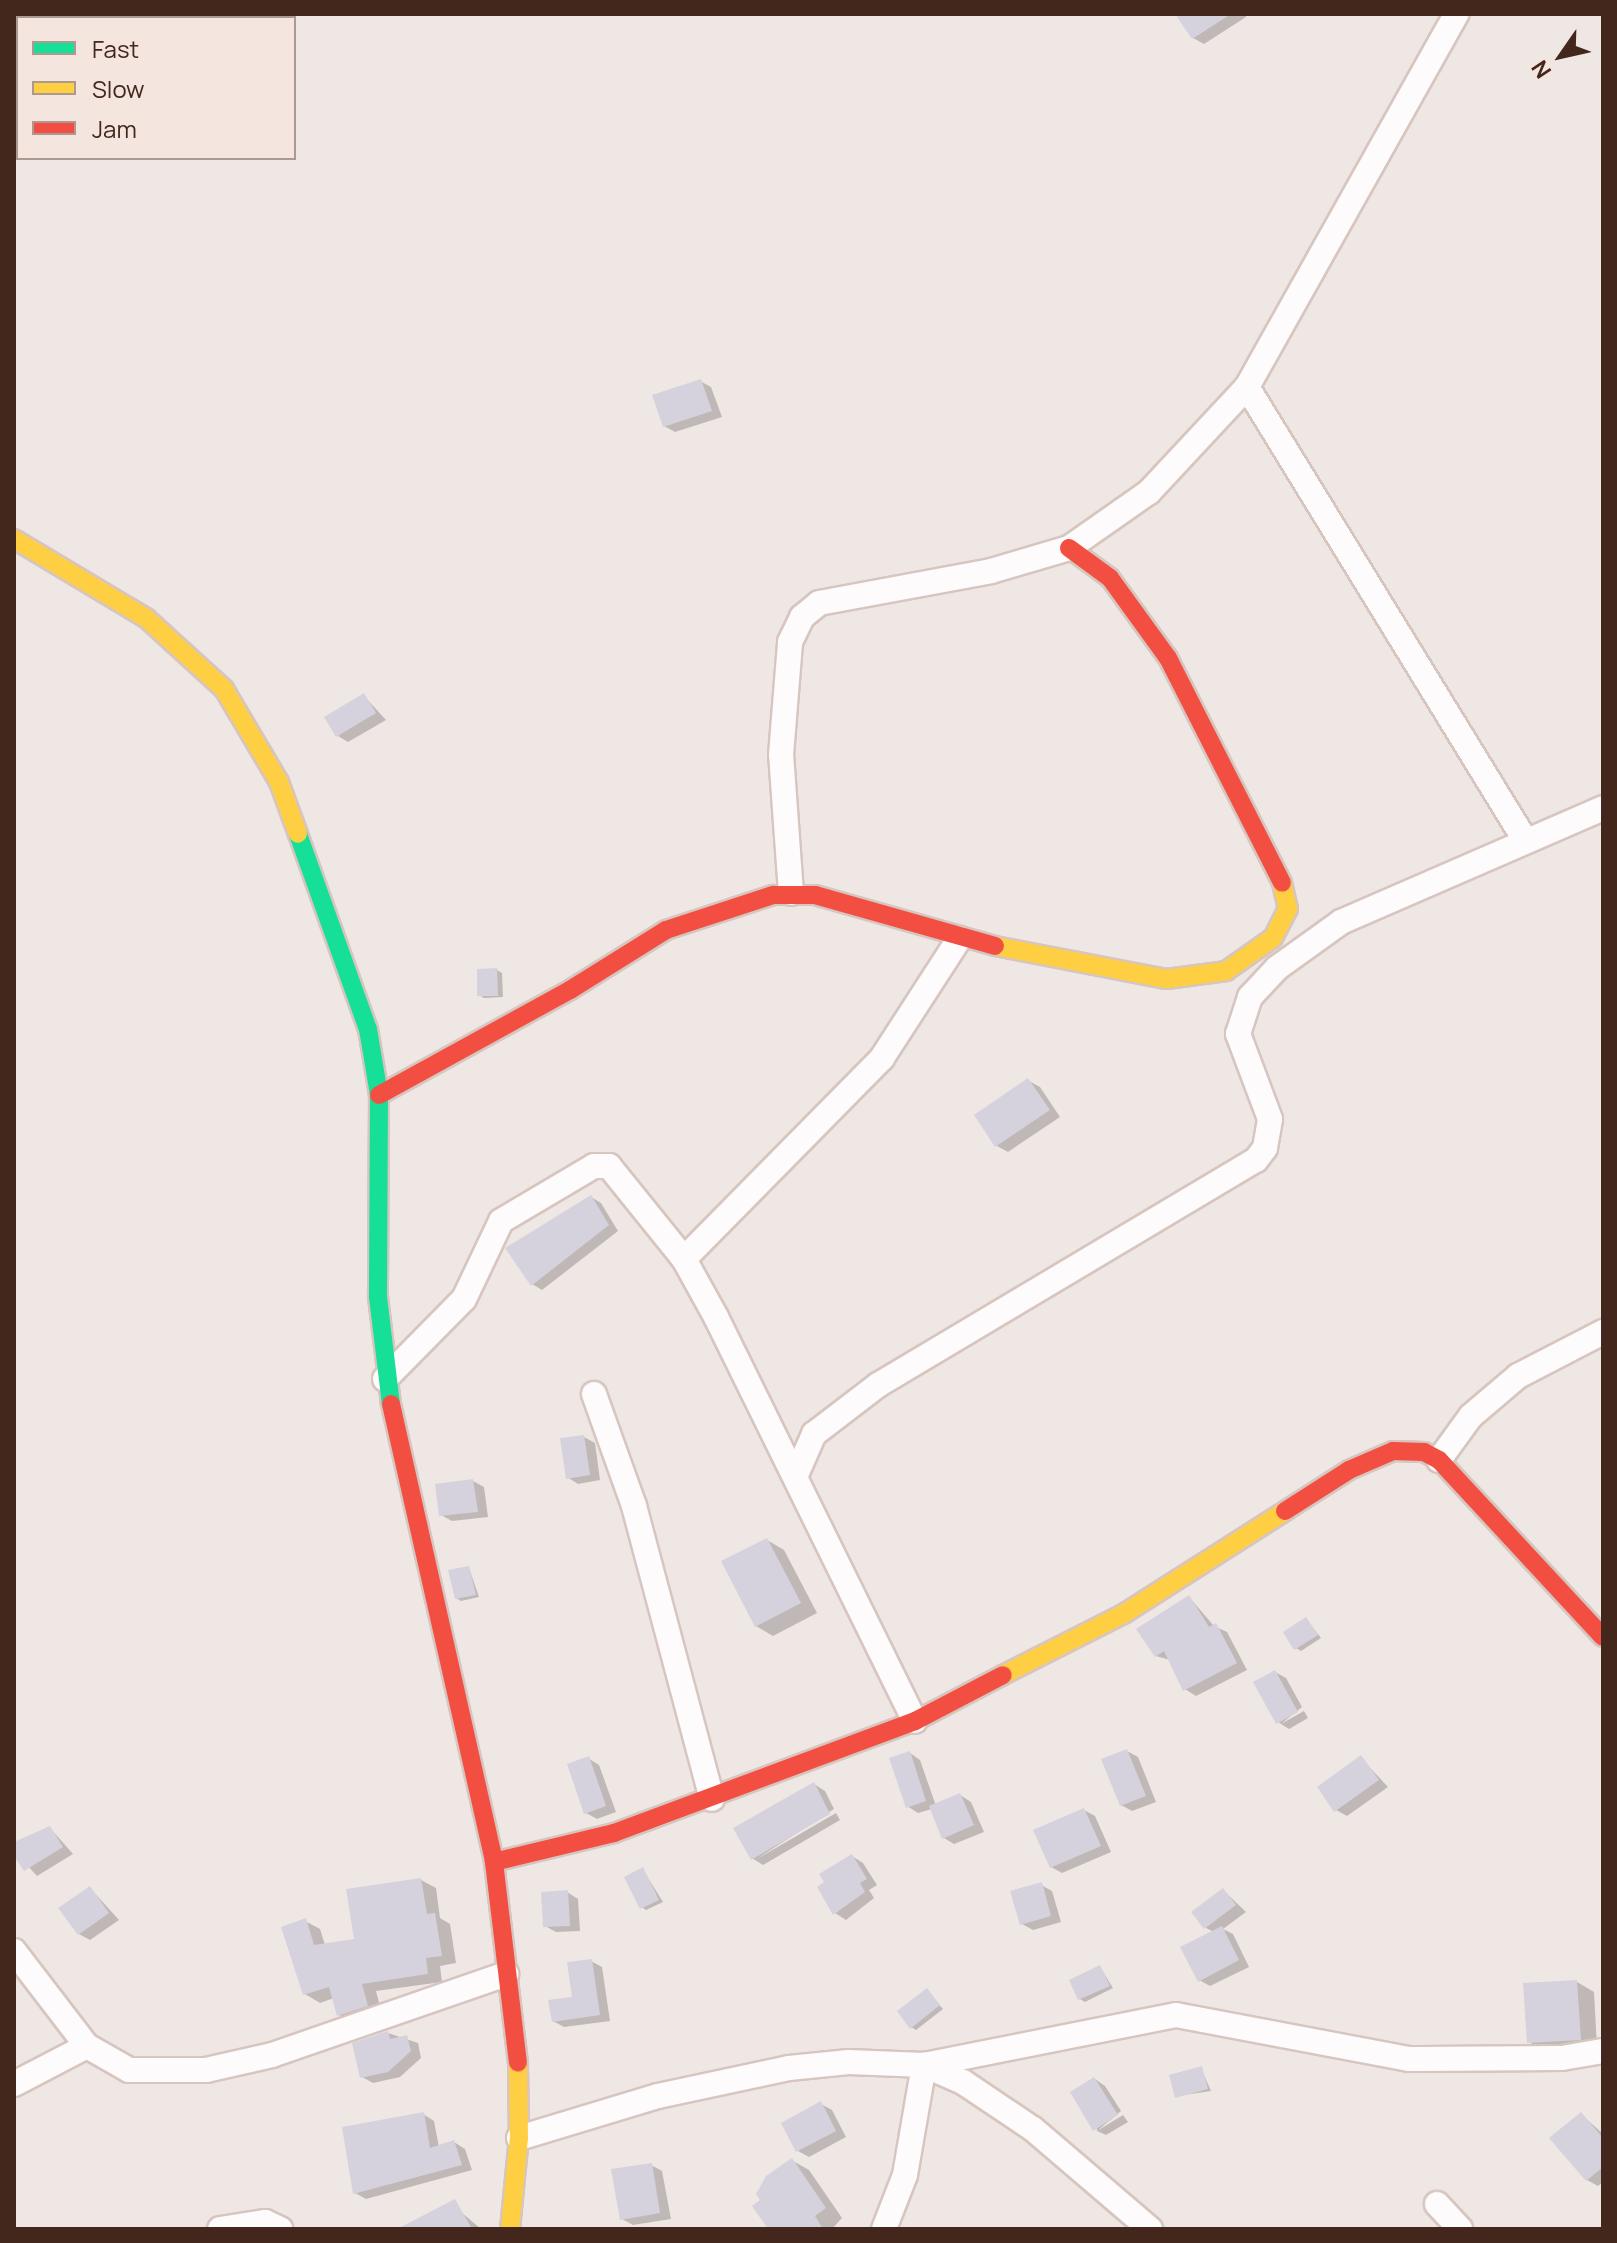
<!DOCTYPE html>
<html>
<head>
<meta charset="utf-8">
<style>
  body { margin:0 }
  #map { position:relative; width:1617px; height:2243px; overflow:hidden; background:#efe7e4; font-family:Manrope,sans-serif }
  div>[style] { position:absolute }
  .shadow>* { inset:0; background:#0003 }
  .building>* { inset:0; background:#d5d2dd }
  .roads { filter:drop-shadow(2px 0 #d7c5bf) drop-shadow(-2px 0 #d7c5bf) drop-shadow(0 2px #d7c5bf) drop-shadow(0 -2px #d7c5bf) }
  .street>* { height:24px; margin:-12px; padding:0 12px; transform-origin:12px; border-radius:12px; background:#fdfbfb }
  .fast>* { height:18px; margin:-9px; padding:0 9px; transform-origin:9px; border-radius:9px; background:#16e098 }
  .slow>* { height:18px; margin:-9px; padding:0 9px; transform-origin:9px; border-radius:9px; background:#ffcf43 }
  .jam>* { height:18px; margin:-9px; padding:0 9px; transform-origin:9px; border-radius:9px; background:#f24e42 }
  span { translate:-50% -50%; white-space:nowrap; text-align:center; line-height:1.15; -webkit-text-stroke:8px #f4e5df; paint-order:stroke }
  .frame { position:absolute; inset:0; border:16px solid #43271c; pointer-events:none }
  .legend { position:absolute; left:16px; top:16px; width:280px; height:144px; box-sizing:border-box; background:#f4e5df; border:2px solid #ad9991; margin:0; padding:10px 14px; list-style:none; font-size:24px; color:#43271c }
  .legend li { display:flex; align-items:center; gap:16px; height:40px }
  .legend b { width:40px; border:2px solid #ad9991 }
  .north { position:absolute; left:1521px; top:16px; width:80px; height:80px; -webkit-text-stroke:6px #f4e5df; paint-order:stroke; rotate:236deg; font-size:22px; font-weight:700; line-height:32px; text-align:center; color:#43271c }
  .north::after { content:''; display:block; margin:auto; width:28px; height:36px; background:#43271c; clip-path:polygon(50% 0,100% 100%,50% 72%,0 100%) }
</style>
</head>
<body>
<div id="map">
  <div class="shadow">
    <i style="clip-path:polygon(1178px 14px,1245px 14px,1246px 17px,1204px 44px,1193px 38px)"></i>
    <i style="clip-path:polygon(700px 381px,711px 387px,722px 417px,675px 432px,664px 426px)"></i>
    <i style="clip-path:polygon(364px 696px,386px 720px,348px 742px,338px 736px)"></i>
    <i style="clip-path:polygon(497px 970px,502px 973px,503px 997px,484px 998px,479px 995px)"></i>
    <i style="clip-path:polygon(1029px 1081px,1040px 1087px,1060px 1117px,1008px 1152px,997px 1146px)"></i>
    <i style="clip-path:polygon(591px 1197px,601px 1203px,618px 1231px,542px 1290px,532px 1284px)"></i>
    <i style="clip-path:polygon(584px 1437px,595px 1443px,600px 1480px,578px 1484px,567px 1477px)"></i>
    <i style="clip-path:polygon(473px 1481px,484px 1487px,488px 1517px,452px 1521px,441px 1515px)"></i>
    <i style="clip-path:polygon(767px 1540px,784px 1550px,817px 1613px,773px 1636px,756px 1626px)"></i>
    <i style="clip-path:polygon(469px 1568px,479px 1597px,461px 1601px,456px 1598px)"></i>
    <i style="clip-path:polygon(1189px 1597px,1214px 1626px,1227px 1632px,1247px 1670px,1196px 1696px,1185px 1689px,1170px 1660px,1156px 1656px)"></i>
    <i style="clip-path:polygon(1306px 1619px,1321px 1638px,1301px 1651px,1296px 1648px)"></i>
    <i style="clip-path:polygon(1275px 1672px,1286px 1678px,1302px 1707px,1281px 1724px,1304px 1711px,1308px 1718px,1289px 1729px,1278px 1722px)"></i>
    <i style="clip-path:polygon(1127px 1751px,1138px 1757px,1156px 1802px,1132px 1811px,1121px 1805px)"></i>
    <i style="clip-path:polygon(910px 1753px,920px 1760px,936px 1806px,960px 1795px,971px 1802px,984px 1832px,954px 1844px,944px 1838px,932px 1809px,918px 1813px,907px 1806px)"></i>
    <i style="clip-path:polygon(588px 1758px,599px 1765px,616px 1812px,597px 1819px,586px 1813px)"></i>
    <i style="clip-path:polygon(1361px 1758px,1388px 1787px,1347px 1816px,1336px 1810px)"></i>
    <i style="clip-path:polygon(814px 1784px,825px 1791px,834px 1809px,755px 1860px,836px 1813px,840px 1820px,763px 1865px,752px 1858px)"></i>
    <i style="clip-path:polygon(1084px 1810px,1095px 1816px,1111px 1852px,1062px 1873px,1051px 1867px)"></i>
    <i style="clip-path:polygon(50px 1828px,73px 1854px,37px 1876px,14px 1851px)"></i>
    <i style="clip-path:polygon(852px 1856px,863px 1863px,877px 1885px,869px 1890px,874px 1898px,846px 1920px,835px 1913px)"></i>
    <i style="clip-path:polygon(643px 1870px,663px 1902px,646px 1910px,642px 1907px)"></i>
    <i style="clip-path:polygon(421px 1880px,436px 1888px,440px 1918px,450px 1924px,456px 1963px,440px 1966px,442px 1982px,376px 1991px,382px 2014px,354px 2023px,339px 2015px,334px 1998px,320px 2003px,305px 1994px,305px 1921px,320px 1929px,325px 1945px,356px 1941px)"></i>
    <i style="clip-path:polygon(1041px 1885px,1052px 1891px,1061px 1922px,1033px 1930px,1022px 1924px)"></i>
    <i style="clip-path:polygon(90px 1888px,119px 1920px,90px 1940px,79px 1934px)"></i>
    <i style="clip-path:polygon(1223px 1890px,1246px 1912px,1223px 1929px,1233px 1934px,1249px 1967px,1210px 1986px,1199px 1980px,1214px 1932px,1206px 1928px)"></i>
    <i style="clip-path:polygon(567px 1892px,578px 1899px,580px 1931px,556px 1932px,545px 1926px)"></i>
    <i style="clip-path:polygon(591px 1961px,602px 1967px,610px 2021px,564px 2027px,553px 2021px,574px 1998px)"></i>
    <i style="clip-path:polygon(1100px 1967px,1113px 1988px,1085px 2002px,1080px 1999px)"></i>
    <i style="clip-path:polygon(1577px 1982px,1594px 1992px,1597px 2048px,1546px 2052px,1529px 2042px)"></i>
    <i style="clip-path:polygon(927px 1991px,943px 2009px,916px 2030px,911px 2027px)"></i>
    <i style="clip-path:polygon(388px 2033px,418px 2043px,421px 2058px,400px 2077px,373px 2083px,362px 2077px)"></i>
    <i style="clip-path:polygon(1201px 2068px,1211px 2091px,1177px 2096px)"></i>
    <i style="clip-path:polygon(1095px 2079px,1105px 2086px,1121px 2111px,1097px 2131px)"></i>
    <i style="clip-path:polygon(821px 2104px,832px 2110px,846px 2137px,809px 2157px,798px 2151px)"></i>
    <i style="clip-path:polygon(423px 2114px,434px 2121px,439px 2147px,454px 2142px,465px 2149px,472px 2170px,366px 2199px,355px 2193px)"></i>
    <i style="clip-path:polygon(1581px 2114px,1603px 2134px,1603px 2182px,1598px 2186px,1587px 2180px)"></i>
    <i style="clip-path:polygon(1123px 2115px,1128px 2122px,1106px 2135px,1097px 2131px)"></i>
    <i style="clip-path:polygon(793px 2161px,809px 2170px,842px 2218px,832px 2229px,772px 2229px,763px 2201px)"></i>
    <i style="clip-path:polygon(651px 2165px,662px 2171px,671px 2219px,633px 2225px,622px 2219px)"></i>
    <i style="clip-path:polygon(461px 2212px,481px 2229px,430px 2229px)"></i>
  </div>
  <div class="building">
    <i style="clip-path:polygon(1175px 14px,1231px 14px,1192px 39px)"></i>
    <i style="clip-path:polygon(701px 379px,712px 411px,663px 427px,652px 395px)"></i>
    <i style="clip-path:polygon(364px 693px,376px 713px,336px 737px,324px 717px)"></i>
    <i style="clip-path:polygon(497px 968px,498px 996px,477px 996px,477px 969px)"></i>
    <i style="clip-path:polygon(1028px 1078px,1050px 1110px,995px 1147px,974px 1115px)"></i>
    <i style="clip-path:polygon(591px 1195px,609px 1225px,531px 1286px,505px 1248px)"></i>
    <i style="clip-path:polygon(584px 1435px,590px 1475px,566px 1479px,560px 1438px)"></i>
    <i style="clip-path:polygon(473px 1479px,478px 1512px,439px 1516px,435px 1484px)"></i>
    <i style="clip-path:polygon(767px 1538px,801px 1603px,755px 1627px,721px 1561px)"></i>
    <i style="clip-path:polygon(469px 1566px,476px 1595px,455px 1599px,448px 1570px)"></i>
    <i style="clip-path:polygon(1189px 1595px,1209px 1627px,1216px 1623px,1237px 1663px,1183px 1691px,1164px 1651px,1155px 1657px,1136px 1629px)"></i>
    <i style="clip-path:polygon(1306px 1617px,1318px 1635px,1294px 1650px,1283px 1632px)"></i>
    <i style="clip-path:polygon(1275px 1670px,1298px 1712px,1276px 1724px,1253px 1682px)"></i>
    <i style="clip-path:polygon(1127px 1749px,1146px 1796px,1120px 1806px,1101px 1759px)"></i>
    <i style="clip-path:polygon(910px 1751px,926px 1801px,906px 1808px,889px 1758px)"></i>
    <i style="clip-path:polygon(1361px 1755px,1379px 1780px,1334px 1812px,1317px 1787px)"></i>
    <i style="clip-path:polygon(589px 1756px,606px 1806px,584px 1814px,567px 1764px)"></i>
    <i style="clip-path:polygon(814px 1782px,830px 1814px,751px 1860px,733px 1828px)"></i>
    <i style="clip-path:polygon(960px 1793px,974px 1825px,942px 1839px,929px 1806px)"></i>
    <i style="clip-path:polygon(1084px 1808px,1101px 1846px,1050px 1868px,1033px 1830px)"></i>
    <i style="clip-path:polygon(50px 1826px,63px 1847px,24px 1871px,14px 1856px,14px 1842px)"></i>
    <i style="clip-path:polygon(852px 1854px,867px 1879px,860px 1883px,865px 1892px,833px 1915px,817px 1887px,824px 1882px,819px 1874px)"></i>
    <i style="clip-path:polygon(643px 1867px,659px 1900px,640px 1909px,624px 1877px)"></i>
    <i style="clip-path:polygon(421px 1878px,427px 1914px,435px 1913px,442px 1956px,426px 1958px,428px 1974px,362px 1984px,368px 2006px,337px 2016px,329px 1987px,303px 1995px,281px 1927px,306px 1918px,314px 1945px,354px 1939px,346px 1889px)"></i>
    <i style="clip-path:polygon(1042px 1882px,1051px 1916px,1020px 1925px,1010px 1891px)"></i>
    <i style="clip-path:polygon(90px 1886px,109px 1913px,78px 1935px,58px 1908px)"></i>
    <i style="clip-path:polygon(1223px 1888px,1236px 1905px,1204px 1929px,1191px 1912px)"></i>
    <i style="clip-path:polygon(568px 1890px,570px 1926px,543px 1927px,541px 1892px)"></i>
    <i style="clip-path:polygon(1222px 1926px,1239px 1960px,1198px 1982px,1180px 1947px)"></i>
    <i style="clip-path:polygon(592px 1959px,600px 2015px,552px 2022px,548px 2000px,572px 1997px,567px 1962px)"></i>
    <i style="clip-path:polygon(1100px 1965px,1110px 1986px,1078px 2000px,1069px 1980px)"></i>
    <i style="clip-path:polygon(1577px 1980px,1581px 2040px,1527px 2043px,1523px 1983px)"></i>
    <i style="clip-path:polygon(927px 1988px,940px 2005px,910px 2029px,897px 2011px)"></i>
    <i style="clip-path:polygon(388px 2031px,390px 2039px,407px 2035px,411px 2051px,388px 2072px,360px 2078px,352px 2043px)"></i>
    <i style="clip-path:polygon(1202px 2066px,1208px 2089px,1175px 2098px,1169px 2075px)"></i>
    <i style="clip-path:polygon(1094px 2077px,1118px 2115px,1093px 2131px,1070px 2092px)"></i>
    <i style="clip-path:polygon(821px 2101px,836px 2131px,796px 2152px,781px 2123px)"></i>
    <i style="clip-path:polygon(424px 2112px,430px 2148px,454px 2140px,462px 2165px,353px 2194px,342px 2127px)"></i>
    <i style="clip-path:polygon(1581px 2112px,1603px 2138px,1603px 2167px,1586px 2181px,1549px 2138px)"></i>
    <i style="clip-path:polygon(792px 2158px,826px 2208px,815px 2216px,823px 2229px,768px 2229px,752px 2206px,760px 2200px,756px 2194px,766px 2176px)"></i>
    <i style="clip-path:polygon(652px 2163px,660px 2213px,620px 2220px,611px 2169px)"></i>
    <i style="clip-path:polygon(455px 2199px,472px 2229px,397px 2229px)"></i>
  </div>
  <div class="roads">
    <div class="street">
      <i style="left:1247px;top:387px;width:532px;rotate:58.46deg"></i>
      <i style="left:791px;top:893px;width:138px;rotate:-94.1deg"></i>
      <i style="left:781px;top:755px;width:113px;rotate:-85.4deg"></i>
      <i style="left:790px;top:642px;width:28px;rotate:-64deg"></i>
      <i style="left:802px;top:617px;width:22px;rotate:-39deg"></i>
      <i style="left:819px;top:603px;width:175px;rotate:-10.5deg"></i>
      <i style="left:991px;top:571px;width:81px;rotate:-16.4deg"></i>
      <i style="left:1069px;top:548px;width:98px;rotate:-35deg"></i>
      <i style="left:1149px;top:492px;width:144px;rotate:-47deg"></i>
      <i style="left:1247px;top:387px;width:428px;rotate:-60.7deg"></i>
      <i style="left:684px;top:1259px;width:282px;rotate:-45.4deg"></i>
      <i style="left:882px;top:1058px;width:142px;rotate:-57.1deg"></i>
      <i style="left:385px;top:1379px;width:112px;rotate:-45.4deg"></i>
      <i style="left:464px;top:1299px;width:86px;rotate:-64.6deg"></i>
      <i style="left:501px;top:1221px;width:108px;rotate:-30.6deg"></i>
      <i style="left:594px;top:1166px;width:15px"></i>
      <i style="left:609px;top:1166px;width:119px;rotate:51.1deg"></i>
      <i style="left:684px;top:1259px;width:66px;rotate:61.1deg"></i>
      <i style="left:716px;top:1317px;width:450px;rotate:63.8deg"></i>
      <i style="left:594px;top:1394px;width:119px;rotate:70.3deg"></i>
      <i style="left:634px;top:1506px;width:303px;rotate:75.1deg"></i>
      <i style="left:1439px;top:1460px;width:54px;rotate:-54deg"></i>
      <i style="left:1471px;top:1416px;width:62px;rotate:-40.4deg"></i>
      <i style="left:1518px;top:1376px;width:96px;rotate:-27.4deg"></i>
      <i style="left:796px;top:1475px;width:45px;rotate:-66.3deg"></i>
      <i style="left:814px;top:1434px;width:81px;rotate:-37.4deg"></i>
      <i style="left:878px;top:1385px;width:440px;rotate:-30.8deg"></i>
      <i style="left:1256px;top:1160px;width:15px;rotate:-53deg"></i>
      <i style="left:1265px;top:1148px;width:29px;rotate:-80deg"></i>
      <i style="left:1270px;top:1119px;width:91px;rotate:-110.6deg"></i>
      <i style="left:1238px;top:1034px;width:39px;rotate:-72deg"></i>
      <i style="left:1250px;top:997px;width:40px;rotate:-47deg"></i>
      <i style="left:1277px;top:968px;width:79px;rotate:-35.7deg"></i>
      <i style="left:1341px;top:922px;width:286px;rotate:-23.5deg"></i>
      <i style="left:14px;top:1951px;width:120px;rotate:52.5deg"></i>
      <i style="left:87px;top:2046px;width:48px;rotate:29.7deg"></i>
      <i style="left:129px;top:2070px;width:77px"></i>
      <i style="left:206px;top:2070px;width:68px;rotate:-12.8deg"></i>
      <i style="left:272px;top:2055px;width:248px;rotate:-19.1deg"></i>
      <i style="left:14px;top:2084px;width:82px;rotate:-27.5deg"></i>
      <i style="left:519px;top:2138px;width:145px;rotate:-16.8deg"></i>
      <i style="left:658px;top:2096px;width:134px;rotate:-12.1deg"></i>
      <i style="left:789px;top:2068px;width:60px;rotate:-5.7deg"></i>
      <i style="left:849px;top:2062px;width:75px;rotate:2.3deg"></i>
      <i style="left:924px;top:2065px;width:43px;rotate:23.6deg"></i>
      <i style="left:963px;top:2082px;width:84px;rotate:33.9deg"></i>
      <i style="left:1033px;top:2129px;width:154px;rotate:40.5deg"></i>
      <i style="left:1437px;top:2204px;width:34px;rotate:47deg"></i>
      <i style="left:220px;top:2229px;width:46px;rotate:-8.8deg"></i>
      <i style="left:265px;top:2222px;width:17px;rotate:25deg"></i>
      <i style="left:884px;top:2229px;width:58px;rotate:-68.7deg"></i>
      <i style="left:905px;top:2175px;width:112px;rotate:-80.2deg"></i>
      <i style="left:924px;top:2065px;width:257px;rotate:-11.2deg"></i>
      <i style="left:1176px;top:2015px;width:237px;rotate:10.7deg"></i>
      <i style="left:1409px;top:2059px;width:153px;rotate:-0.4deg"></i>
      <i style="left:1562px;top:2058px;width:42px;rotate:-9.7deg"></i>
    </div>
    <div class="fast">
      <i style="left:298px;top:834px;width:207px;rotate:70.3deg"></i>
      <i style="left:368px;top:1029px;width:67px;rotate:80.5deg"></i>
      <i style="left:379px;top:1095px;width:202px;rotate:90.3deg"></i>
      <i style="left:378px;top:1297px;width:108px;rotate:83.1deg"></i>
    </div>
    <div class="slow">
      <i style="left:14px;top:539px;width:154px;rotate:30.9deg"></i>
      <i style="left:146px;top:618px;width:105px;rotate:42.3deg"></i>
      <i style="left:224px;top:689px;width:108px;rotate:59.4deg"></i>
      <i style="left:279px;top:782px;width:55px;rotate:69.9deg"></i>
      <i style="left:995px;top:946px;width:175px;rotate:10.9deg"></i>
      <i style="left:1167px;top:979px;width:60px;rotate:-7.7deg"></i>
      <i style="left:1226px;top:971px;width:57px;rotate:-35.1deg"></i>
      <i style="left:1273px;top:938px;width:33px;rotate:-63deg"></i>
      <i style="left:1288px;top:909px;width:27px;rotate:-103deg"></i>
      <i style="left:1003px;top:1675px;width:137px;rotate:-26.9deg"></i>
      <i style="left:1125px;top:1613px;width:190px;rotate:-32.5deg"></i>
      <i style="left:510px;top:2229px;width:91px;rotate:-84.4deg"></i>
      <i style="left:519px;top:2138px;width:75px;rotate:-90.8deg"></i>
    </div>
    <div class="jam">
      <i style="left:1069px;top:548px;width:51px;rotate:36.2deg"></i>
      <i style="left:1110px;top:578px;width:99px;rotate:54.1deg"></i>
      <i style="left:1168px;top:658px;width:252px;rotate:63.1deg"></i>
      <i style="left:379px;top:1095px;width:218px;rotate:-28.8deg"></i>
      <i style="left:570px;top:990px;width:113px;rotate:-32deg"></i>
      <i style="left:666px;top:930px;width:113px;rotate:-18.1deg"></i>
      <i style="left:773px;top:895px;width:42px"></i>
      <i style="left:815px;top:895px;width:187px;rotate:15.8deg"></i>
      <i style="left:391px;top:1404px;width:469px;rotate:77.3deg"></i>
      <i style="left:494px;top:1862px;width:202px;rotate:83.2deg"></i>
      <i style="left:1285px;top:1511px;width:76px;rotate:-32.6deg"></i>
      <i style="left:1349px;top:1470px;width:48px;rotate:-23.4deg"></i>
      <i style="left:1393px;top:1451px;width:31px;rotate:2deg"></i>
      <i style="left:1424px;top:1452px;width:17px;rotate:28deg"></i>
      <i style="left:1439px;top:1460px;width:241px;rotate:47.2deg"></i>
      <i style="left:494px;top:1862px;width:123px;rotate:-13.6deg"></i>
      <i style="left:614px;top:1833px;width:321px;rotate:-20.4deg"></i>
      <i style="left:915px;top:1721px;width:99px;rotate:-27.6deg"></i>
    </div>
  </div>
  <div class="frame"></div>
  <ul class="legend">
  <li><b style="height:10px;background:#16e098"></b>Fast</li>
  <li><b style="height:10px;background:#ffcf43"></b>Slow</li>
  <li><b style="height:10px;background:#f24e42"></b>Jam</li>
  </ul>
  <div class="north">N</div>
</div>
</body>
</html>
